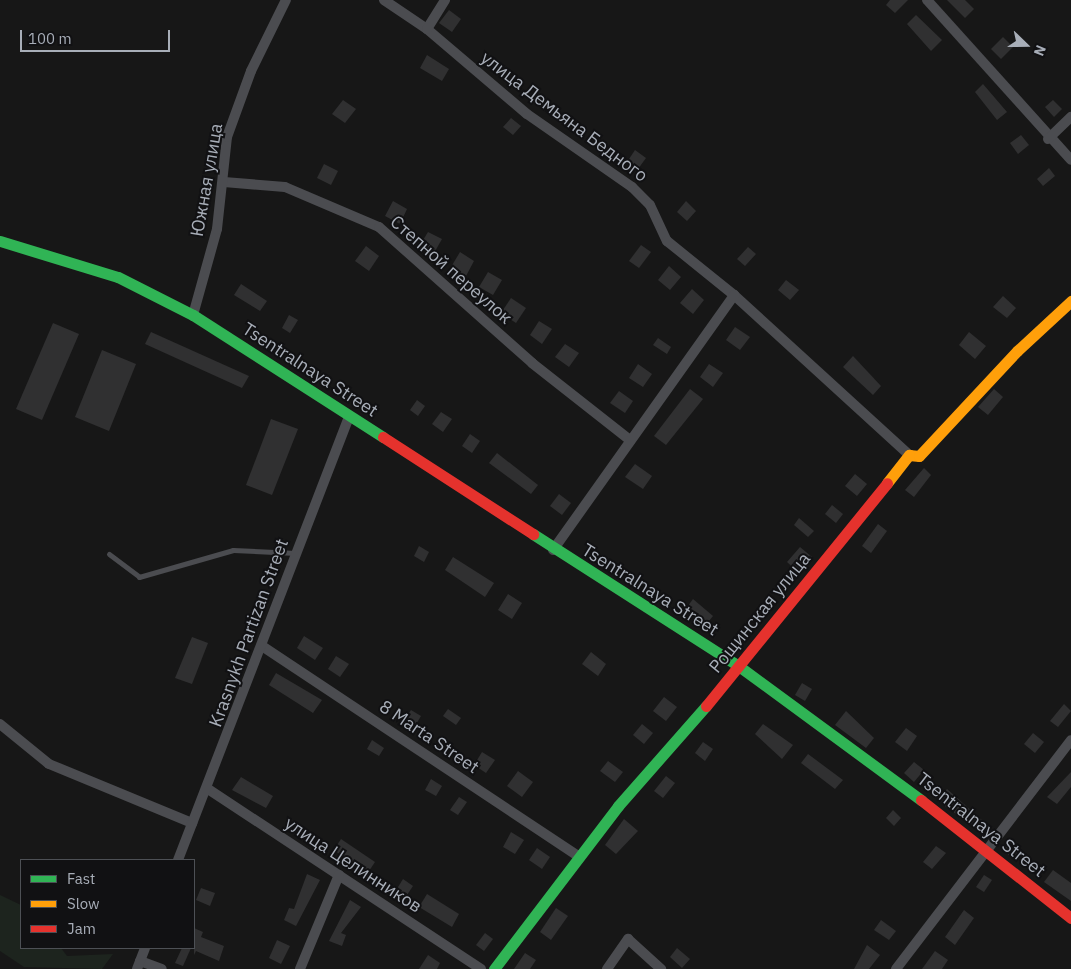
<!DOCTYPE html>
<html>
<head>
<meta charset="utf-8">
<style>
  body { margin:0 }
  #map { position:relative; width:1071px; height:969px; overflow:hidden; background:#171717; font-family:"IBM Plex Sans",sans-serif }
  div>[style] { position:absolute }
  .green>* { inset:0; background:#1d241e }
  .building>* { inset:0; background:#303031 }
  .lane>* { height:5px; margin:-2.5px; padding:0 2.5px; transform-origin:2.5px; border-radius:2.5px; background:#4b4c50 }
  .street>* { height:10px; margin:-5px; padding:0 5px; transform-origin:5px; border-radius:5px; background:#4b4c50 }
  .fast>* { height:11px; margin:-5.5px; padding:0 5.5px; transform-origin:5.5px; border-radius:5.5px; background:#30b455 }
  .slow>* { height:11px; margin:-5.5px; padding:0 5.5px; transform-origin:5.5px; border-radius:5.5px; background:#ff9f0a }
  .jam>* { height:11px; margin:-5.5px; padding:0 5.5px; transform-origin:5.5px; border-radius:5.5px; background:#e5322d }
  span { translate:-50% -50%; white-space:nowrap; text-align:center; line-height:1.15; -webkit-text-stroke:4px #111113; paint-order:stroke }
  .street-label { font-size:18px; color:#a8aeb8 }
  .legend { position:absolute; left:20px; top:859px; width:175px; height:90px; box-sizing:border-box; background:#111113; border:1px solid #4d5055; margin:0; padding:6px 9px; list-style:none; font-size:15px; color:#a8aeb8 }
  .legend li { display:flex; align-items:center; gap:10px; height:25px }
  .legend b { width:25px; border:1px solid #4d5055 }
  .north { position:absolute; left:1001px; top:20px; width:50px; height:50px; -webkit-text-stroke:4px #111113; paint-order:stroke; rotate:112deg; font-size:14px; font-weight:700; line-height:20px; text-align:center; color:#a8aeb8 }
  .north::after { content:''; display:block; margin:auto; width:18px; height:22px; background:#a8aeb8; clip-path:polygon(50% 0,100% 100%,50% 72%,0 100%) }
  .scale { position:absolute; left:20px; top:30px; width:150px; height:22px; box-sizing:border-box; border:2px solid #a8aeb8; border-top:0; padding-left:6px; font-size:15px; line-height:18px; white-space:nowrap; color:#a8aeb8; -webkit-text-stroke:4px #111113; paint-order:stroke }
</style>
</head>
<body>
<div id="map">
  <div class="green">
    <i style="clip-path:polygon(0 895px,21px 905px,21px 948px,61px 948px,67px 956px,113px 954px,102px 969px,24px 967px,0 951px)"></i>
  </div>
  <div class="building">
    <i style="clip-path:polygon(890px 0,908px 0,895px 13px,886px 5px)"></i>
    <i style="clip-path:polygon(947px 0,965px 0,974px 9px,965px 18px)"></i>
    <i style="clip-path:polygon(449px 10px,461px 19px,452px 32px,439px 23px)"></i>
    <i style="clip-path:polygon(916px 15px,942px 40px,931px 51px,907px 24px)"></i>
    <i style="clip-path:polygon(1003px 37px,1013px 47px,1001px 59px,991px 49px)"></i>
    <i style="clip-path:polygon(427px 55px,449px 69px,442px 81px,420px 68px)"></i>
    <i style="clip-path:polygon(983px 84px,1007px 112px,997px 120px,975px 92px)"></i>
    <i style="clip-path:polygon(343px 100px,356px 109px,345px 123px,332px 114px)"></i>
    <i style="clip-path:polygon(1053px 100px,1062px 109px,1054px 117px,1045px 107px)"></i>
    <i style="clip-path:polygon(511px 118px,521px 126px,513px 135px,503px 127px)"></i>
    <i style="clip-path:polygon(1021px 135px,1029px 145px,1018px 154px,1010px 143px)"></i>
    <i style="clip-path:polygon(635px 150px,646px 158px,638px 169px,627px 162px)"></i>
    <i style="clip-path:polygon(324px 164px,338px 171px,331px 185px,317px 178px)"></i>
    <i style="clip-path:polygon(1049px 168px,1055px 176px,1043px 186px,1037px 179px)"></i>
    <i style="clip-path:polygon(393px 201px,407px 209px,400px 224px,385px 216px)"></i>
    <i style="clip-path:polygon(686px 201px,696px 211px,687px 221px,677px 212px)"></i>
    <i style="clip-path:polygon(428px 232px,442px 239px,434px 253px,420px 245px)"></i>
    <i style="clip-path:polygon(641px 245px,651px 252px,639px 268px,629px 261px)"></i>
    <i style="clip-path:polygon(366px 246px,379px 256px,369px 271px,355px 261px)"></i>
    <i style="clip-path:polygon(748px 247px,756px 254px,745px 266px,737px 259px)"></i>
    <i style="clip-path:polygon(460px 252px,474px 261px,466px 276px,451px 267px)"></i>
    <i style="clip-path:polygon(669px 266px,681px 277px,670px 290px,658px 280px)"></i>
    <i style="clip-path:polygon(488px 272px,502px 280px,493px 295px,479px 287px)"></i>
    <i style="clip-path:polygon(786px 280px,799px 290px,790px 300px,778px 290px)"></i>
    <i style="clip-path:polygon(241px 284px,267px 301px,260px 311px,234px 295px)"></i>
    <i style="clip-path:polygon(692px 289px,704px 300px,693px 314px,680px 303px)"></i>
    <i style="clip-path:polygon(1003px 296px,1016px 308px,1007px 318px,993px 307px)"></i>
    <i style="clip-path:polygon(511px 298px,526px 308px,516px 323px,501px 313px)"></i>
    <i style="clip-path:polygon(289px 315px,298px 320px,290px 333px,282px 328px)"></i>
    <i style="clip-path:polygon(539px 321px,552px 329px,542px 344px,530px 335px)"></i>
    <i style="clip-path:polygon(53px 323px,79px 334px,42px 420px,16px 409px)"></i>
    <i style="clip-path:polygon(735px 327px,750px 337px,740px 350px,726px 340px)"></i>
    <i style="clip-path:polygon(151px 332px,249px 376px,242px 388px,145px 344px)"></i>
    <i style="clip-path:polygon(969px 332px,986px 346px,975px 359px,959px 345px)"></i>
    <i style="clip-path:polygon(658px 338px,671px 347px,667px 354px,653px 345px)"></i>
    <i style="clip-path:polygon(565px 344px,579px 353px,569px 367px,555px 357px)"></i>
    <i style="clip-path:polygon(102px 350px,136px 364px,109px 431px,75px 417px)"></i>
    <i style="clip-path:polygon(853px 356px,881px 386px,873px 395px,843px 367px)"></i>
    <i style="clip-path:polygon(638px 364px,652px 374px,643px 387px,629px 378px)"></i>
    <i style="clip-path:polygon(709px 364px,723px 373px,713px 387px,700px 377px)"></i>
    <i style="clip-path:polygon(690px 389px,703px 399px,666px 445px,654px 436px)"></i>
    <i style="clip-path:polygon(994px 389px,1003px 397px,988px 415px,978px 407px)"></i>
    <i style="clip-path:polygon(619px 391px,633px 401px,625px 413px,610px 403px)"></i>
    <i style="clip-path:polygon(417px 400px,425px 406px,418px 416px,410px 410px)"></i>
    <i style="clip-path:polygon(441px 412px,452px 419px,443px 432px,432px 424px)"></i>
    <i style="clip-path:polygon(271px 419px,298px 429px,272px 495px,246px 485px)"></i>
    <i style="clip-path:polygon(470px 434px,480px 441px,472px 453px,462px 446px)"></i>
    <i style="clip-path:polygon(497px 453px,538px 485px,531px 494px,489px 463px)"></i>
    <i style="clip-path:polygon(635px 464px,652px 476px,643px 489px,625px 477px)"></i>
    <i style="clip-path:polygon(924px 468px,931px 475px,914px 497px,905px 490px)"></i>
    <i style="clip-path:polygon(855px 474px,867px 484px,857px 496px,845px 486px)"></i>
    <i style="clip-path:polygon(559px 494px,571px 503px,562px 515px,550px 506px)"></i>
    <i style="clip-path:polygon(832px 505px,843px 514px,836px 523px,825px 514px)"></i>
    <i style="clip-path:polygon(799px 518px,814px 531px,808px 537px,794px 525px)"></i>
    <i style="clip-path:polygon(878px 524px,887px 531px,871px 553px,862px 546px)"></i>
    <i style="clip-path:polygon(419px 546px,429px 552px,424px 562px,414px 556px)"></i>
    <i style="clip-path:polygon(800px 547px,812px 557px,799px 573px,787px 562px)"></i>
    <i style="clip-path:polygon(453px 557px,494px 583px,485px 597px,445px 570px)"></i>
    <i style="clip-path:polygon(508px 594px,522px 603px,512px 619px,498px 610px)"></i>
    <i style="clip-path:polygon(693px 599px,713px 616px,704px 627px,685px 610px)"></i>
    <i style="clip-path:polygon(304px 636px,323px 648px,315px 660px,297px 648px)"></i>
    <i style="clip-path:polygon(192px 637px,208px 643px,192px 684px,175px 678px)"></i>
    <i style="clip-path:polygon(591px 652px,606px 664px,598px 676px,582px 664px)"></i>
    <i style="clip-path:polygon(336px 656px,349px 664px,340px 677px,328px 669px)"></i>
    <i style="clip-path:polygon(276px 673px,322px 700px,313px 713px,269px 685px)"></i>
    <i style="clip-path:polygon(802px 683px,812px 689px,805px 701px,795px 695px)"></i>
    <i style="clip-path:polygon(664px 697px,677px 707px,666px 721px,653px 711px)"></i>
    <i style="clip-path:polygon(1064px 704px,1071px 711px,1058px 727px,1050px 721px)"></i>
    <i style="clip-path:polygon(448px 709px,461px 718px,456px 725px,443px 716px)"></i>
    <i style="clip-path:polygon(411px 710px,421px 716px,415px 726px,405px 719px)"></i>
    <i style="clip-path:polygon(846px 711px,874px 738px,866px 748px,835px 725px)"></i>
    <i style="clip-path:polygon(642px 724px,653px 733px,644px 744px,633px 735px)"></i>
    <i style="clip-path:polygon(763px 724px,793px 745px,782px 759px,755px 734px)"></i>
    <i style="clip-path:polygon(906px 728px,917px 736px,907px 751px,895px 742px)"></i>
    <i style="clip-path:polygon(1033px 733px,1044px 742px,1035px 753px,1024px 744px)"></i>
    <i style="clip-path:polygon(372px 740px,384px 748px,379px 756px,367px 749px)"></i>
    <i style="clip-path:polygon(703px 742px,713px 749px,705px 761px,695px 753px)"></i>
    <i style="clip-path:polygon(482px 752px,495px 760px,486px 773px,474px 765px)"></i>
    <i style="clip-path:polygon(808px 754px,843px 780px,835px 789px,801px 763px)"></i>
    <i style="clip-path:polygon(608px 761px,623px 772px,615px 782px,600px 771px)"></i>
    <i style="clip-path:polygon(914px 762px,924px 770px,914px 782px,904px 773px)"></i>
    <i style="clip-path:polygon(518px 771px,533px 782px,522px 797px,507px 786px)"></i>
    <i style="clip-path:polygon(1071px 772px,1071px 787px,1057px 804px,1047px 797px)"></i>
    <i style="clip-path:polygon(666px 776px,675px 783px,663px 798px,654px 791px)"></i>
    <i style="clip-path:polygon(241px 777px,273px 796px,266px 808px,232px 790px)"></i>
    <i style="clip-path:polygon(431px 779px,442px 786px,436px 796px,425px 790px)"></i>
    <i style="clip-path:polygon(947px 789px,984px 822px,978px 830px,938px 801px)"></i>
    <i style="clip-path:polygon(459px 797px,467px 802px,458px 815px,450px 810px)"></i>
    <i style="clip-path:polygon(893px 810px,901px 818px,894px 826px,886px 818px)"></i>
    <i style="clip-path:polygon(624px 819px,638px 831px,616px 854px,605px 845px)"></i>
    <i style="clip-path:polygon(511px 832px,524px 840px,515px 854px,503px 847px)"></i>
    <i style="clip-path:polygon(341px 839px,375px 862px,367px 874px,334px 850px)"></i>
    <i style="clip-path:polygon(1009px 842px,1022px 852px,1015px 860px,1003px 850px)"></i>
    <i style="clip-path:polygon(936px 846px,946px 853px,932px 869px,923px 862px)"></i>
    <i style="clip-path:polygon(537px 848px,550px 857px,542px 869px,529px 860px)"></i>
    <i style="clip-path:polygon(1053px 870px,1071px 883px,1071px 901px,1044px 882px)"></i>
    <i style="clip-path:polygon(307px 874px,320px 880px,296px 926px,284px 920px,289px 908px,294px 909px)"></i>
    <i style="clip-path:polygon(984px 875px,992px 880px,984px 892px,976px 887px)"></i>
    <i style="clip-path:polygon(403px 879px,413px 886px,405px 898px,395px 892px)"></i>
    <i style="clip-path:polygon(201px 888px,215px 893px,210px 906px,196px 900px)"></i>
    <i style="clip-path:polygon(427px 894px,459px 914px,452px 927px,419px 907px)"></i>
    <i style="clip-path:polygon(350px 900px,361px 907px,341px 933px,346px 935px,342px 946px,329px 941px)"></i>
    <i style="clip-path:polygon(556px 908px,568px 916px,551px 940px,540px 932px)"></i>
    <i style="clip-path:polygon(964px 910px,974px 918px,955px 945px,945px 937px)"></i>
    <i style="clip-path:polygon(881px 920px,896px 931px,889px 940px,874px 930px)"></i>
    <i style="clip-path:polygon(194px 928px,203px 932px,201px 937px,224px 946px,219px 961px,196px 951px,194px 955px)"></i>
    <i style="clip-path:polygon(485px 933px,493px 939px,484px 951px,476px 945px)"></i>
    <i style="clip-path:polygon(277px 940px,290px 946px,281px 964px,269px 958px)"></i>
    <i style="clip-path:polygon(867px 945px,880px 955px,869px 969px,854px 969px)"></i>
    <i style="clip-path:polygon(182px 948px,191px 948px,183px 966px,175px 963px)"></i>
    <i style="clip-path:polygon(677px 948px,690px 959px,682px 968px,670px 957px)"></i>
    <i style="clip-path:polygon(935px 951px,948px 960px,942px 969px,922px 969px)"></i>
    <i style="clip-path:polygon(525px 953px,536px 960px,530px 969px,514px 969px)"></i>
    <i style="clip-path:polygon(428px 955px,440px 963px,437px 969px,419px 969px)"></i>
  </div>
  <div class="lane">
    <i style="left:109px;top:554px;width:38px;rotate:37deg"></i>
    <i style="left:139px;top:577px;width:98px;rotate:-16deg"></i>
    <i style="left:233px;top:550px;width:63px;rotate:2.7deg"></i>
  </div>
  <div class="street">
    <i style="left:384px;top:0;width:52px;rotate:34deg"></i>
    <i style="left:427px;top:29px;width:131px;rotate:40.4deg"></i>
    <i style="left:527px;top:114px;width:128px;rotate:34.8deg"></i>
    <i style="left:632px;top:187px;width:25px;rotate:45deg"></i>
    <i style="left:650px;top:205px;width:40px;rotate:65deg"></i>
    <i style="left:667px;top:241px;width:86px;rotate:38.9deg"></i>
    <i style="left:734px;top:295px;width:237px;rotate:42.4deg"></i>
    <i style="left:927px;top:0;width:215px;rotate:48deg"></i>
    <i style="left:427px;top:29px;width:34px;rotate:-58deg"></i>
    <i style="left:1048px;top:139px;width:32px;rotate:-44deg"></i>
    <i style="left:224px;top:182px;width:61px;rotate:4.7deg"></i>
    <i style="left:285px;top:187px;width:102px;rotate:23.1deg"></i>
    <i style="left:379px;top:227px;width:205px;rotate:41.6deg"></i>
    <i style="left:532px;top:363px;width:125px;rotate:38.2deg"></i>
    <i style="left:193px;top:315px;width:89px;rotate:-74.4deg"></i>
    <i style="left:217px;top:229px;width:93px;rotate:-83.8deg"></i>
    <i style="left:227px;top:137px;width:70px;rotate:-70deg"></i>
    <i style="left:251px;top:71px;width:79px;rotate:-63.8deg"></i>
    <i style="left:553px;top:550px;width:313px;rotate:-54.6deg"></i>
    <i style="left:262px;top:646px;width:379px;rotate:33.6deg"></i>
    <i style="left:0;top:724px;width:63px;rotate:39.2deg"></i>
    <i style="left:49px;top:764px;width:155px;rotate:22.4deg"></i>
    <i style="left:208px;top:789px;width:327px;rotate:33.4deg"></i>
    <i style="left:178px;top:860px;width:476px;rotate:-68.9deg"></i>
    <i style="left:140px;top:961px;width:23px;rotate:20deg"></i>
    <i style="left:137px;top:969px;width:22px;rotate:-69deg"></i>
    <i style="left:300px;top:969px;width:102px;rotate:-67.5deg"></i>
    <i style="left:607px;top:969px;width:37px;rotate:-55deg"></i>
    <i style="left:628px;top:939px;width:45px;rotate:42.3deg"></i>
    <i style="left:896px;top:969px;width:288px;rotate:-52.6deg"></i>
  </div>
  <div class="fast">
    <i style="left:0;top:241px;width:123px;rotate:17deg"></i>
    <i style="left:118px;top:277px;width:84px;rotate:26.9deg"></i>
    <i style="left:193px;top:315px;width:226px;rotate:32.7deg"></i>
    <i style="left:533px;top:534px;width:246px;rotate:32.7deg"></i>
    <i style="left:740px;top:667px;width:225px;rotate:36.3deg"></i>
    <i style="left:494px;top:969px;width:205px;rotate:-52.7deg"></i>
    <i style="left:618px;top:806px;width:133px;rotate:-48.7deg"></i>
  </div>
  <div class="slow">
    <i style="left:887px;top:483px;width:36px;rotate:-52deg"></i>
    <i style="left:909px;top:455px;width:10px;rotate:6deg"></i>
    <i style="left:919px;top:456px;width:144px;rotate:-47deg"></i>
    <i style="left:1017px;top:351px;width:74px;rotate:-42.8deg"></i>
  </div>
  <div class="jam">
    <i style="left:383px;top:437px;width:179px;rotate:32.9deg"></i>
    <i style="left:706px;top:706px;width:287px;rotate:-50.9deg"></i>
    <i style="left:921px;top:800px;width:191px;rotate:38.2deg"></i>
  </div>
  <div class="street-label">
    <span style="left:564px;top:117px;rotate:37deg">улица Демьяна Бедного</span>
    <span style="left:207px;top:180px;rotate:-80deg">Южная улица</span>
    <span style="left:451px;top:270px;rotate:41deg">Степной переулок</span>
    <span style="left:310px;top:370px;rotate:33deg">Tsentralnaya Street</span>
    <span style="left:650px;top:590px;rotate:32deg">Tsentralnaya Street</span>
    <span style="left:760px;top:613px;rotate:-51deg">Рощинская улица</span>
    <span style="left:249px;top:633px;rotate:-70deg">Krasnykh Partizan Street</span>
    <span style="left:429px;top:737px;rotate:34deg">8 Marta Street</span>
    <span style="left:981px;top:825px;rotate:38deg">Tsentralnaya Street</span>
    <span style="left:353px;top:865px;rotate:33deg">улица Целинников</span>
  </div>
  <ul class="legend">
  <li><b style="height:6px;background:#30b455"></b>Fast</li>
  <li><b style="height:6px;background:#ff9f0a"></b>Slow</li>
  <li><b style="height:6px;background:#e5322d"></b>Jam</li>
  </ul>
  <div class="north">N</div>
  <div class="scale">100 m</div>
</div>
</body>
</html>
